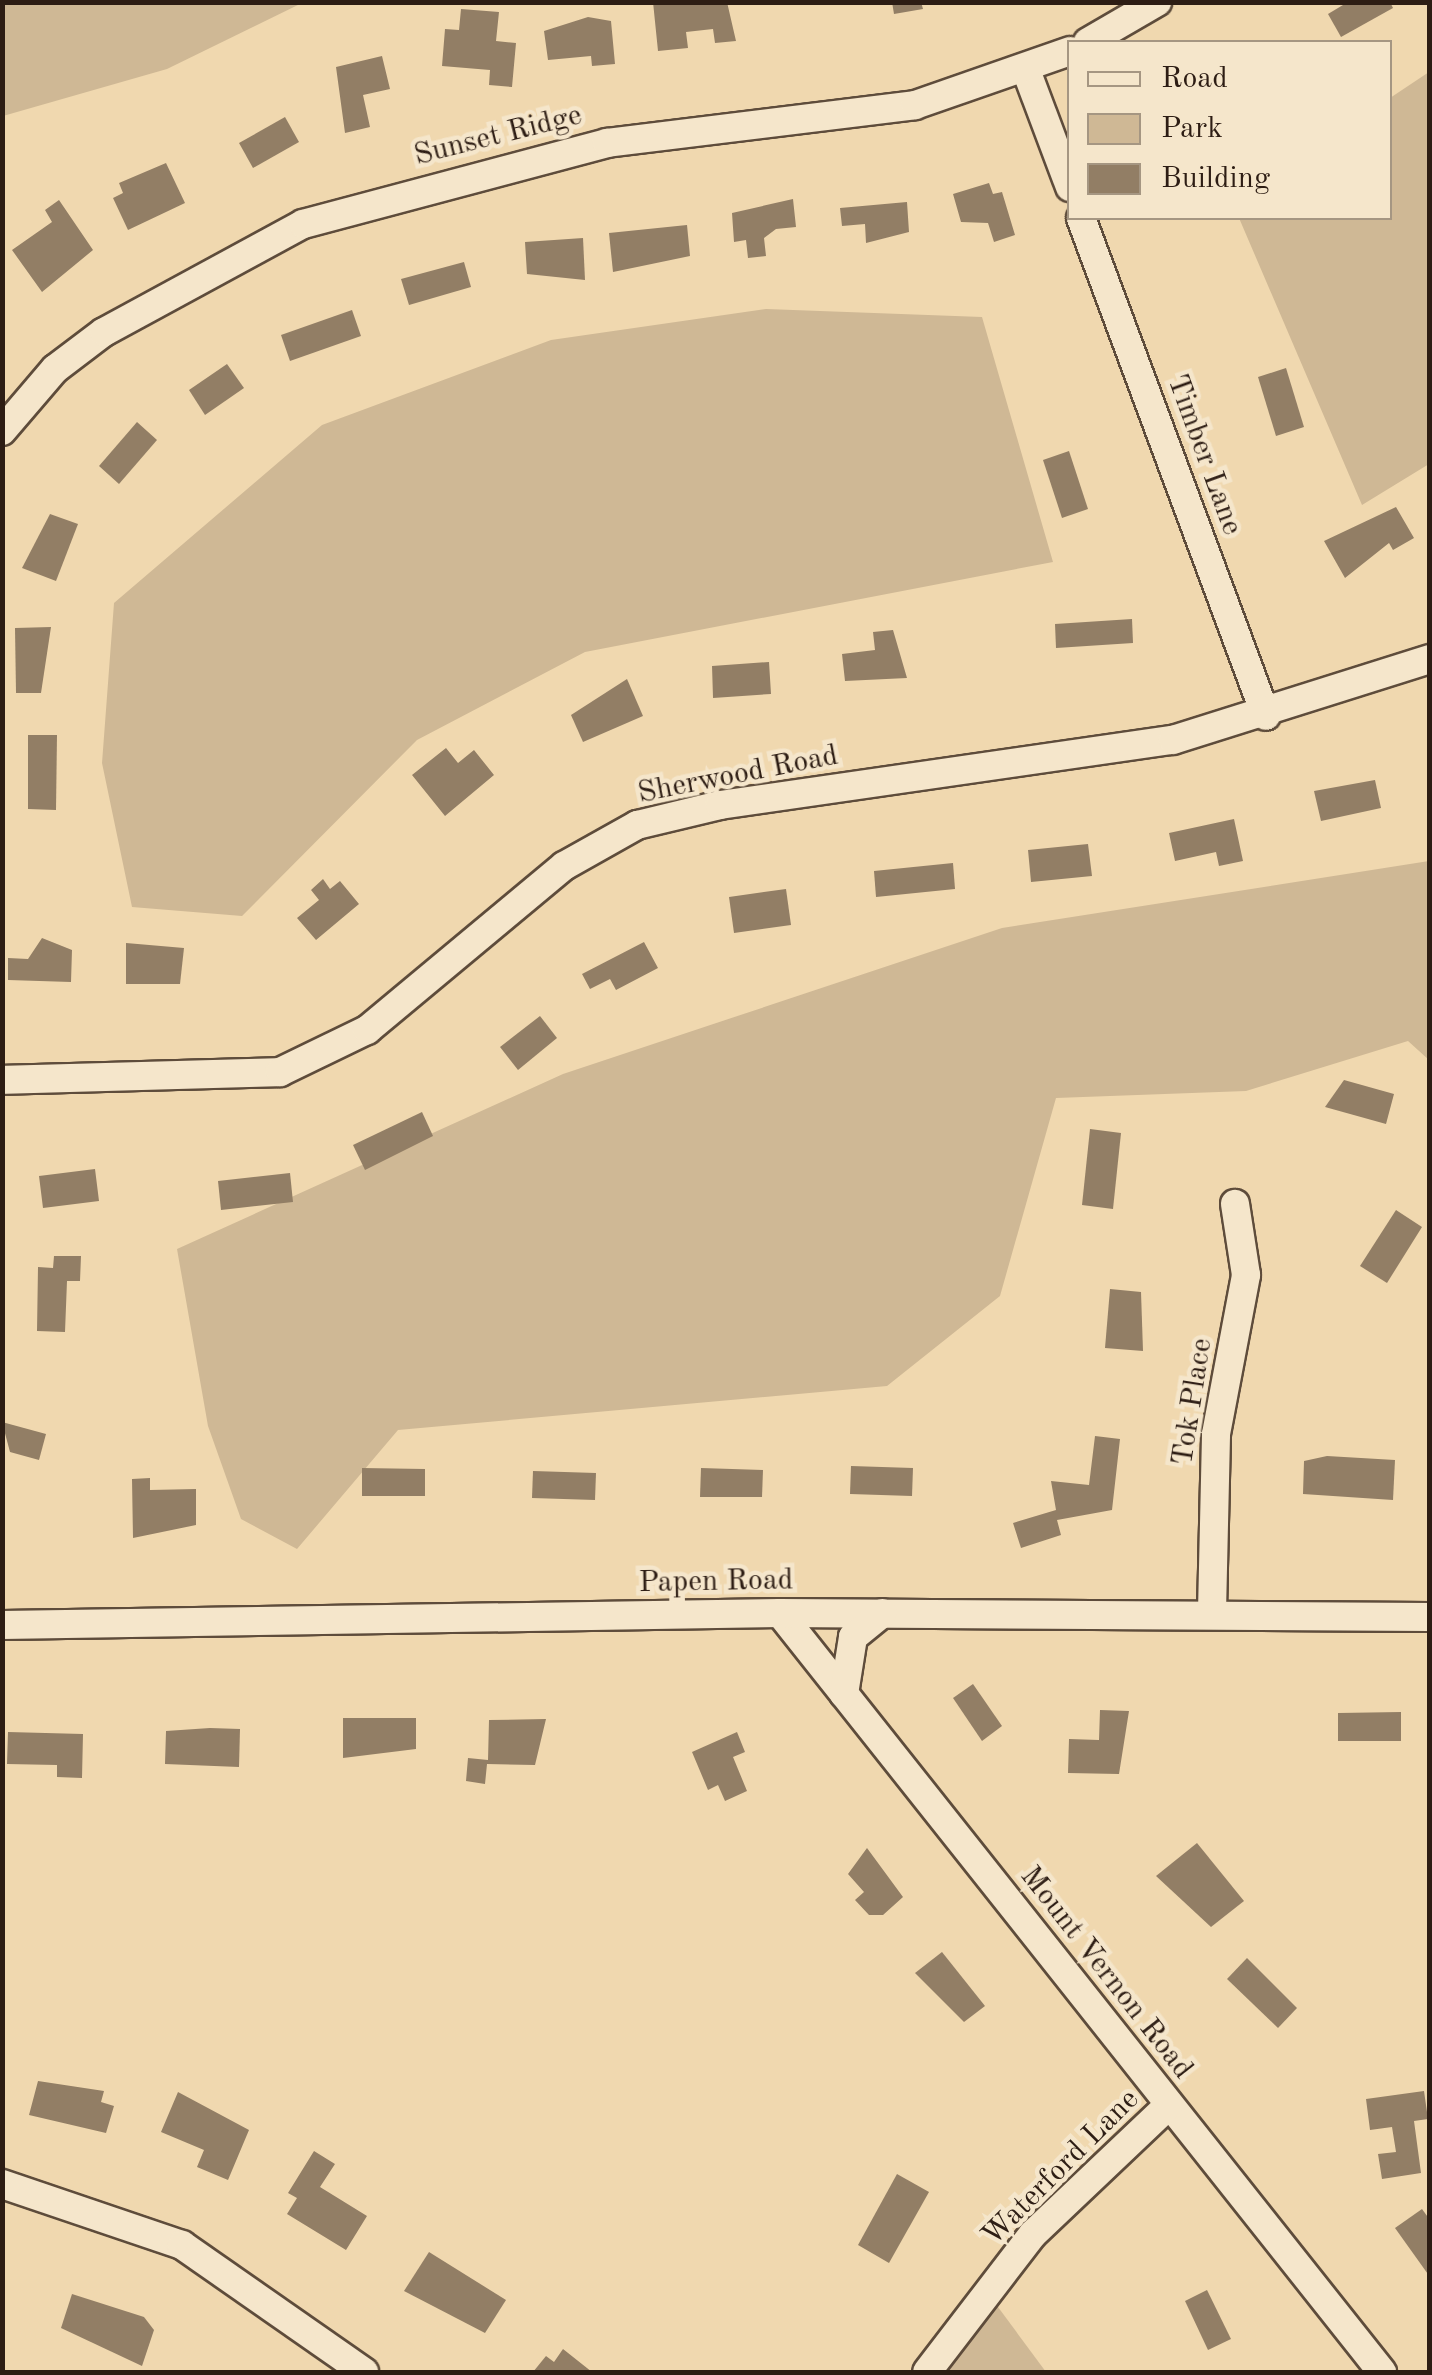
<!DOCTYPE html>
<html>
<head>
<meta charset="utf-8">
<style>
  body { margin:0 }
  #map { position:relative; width:1432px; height:2375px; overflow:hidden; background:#f0d8af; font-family:"Old Standard TT",serif }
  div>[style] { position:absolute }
  .green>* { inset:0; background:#cfb895 }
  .building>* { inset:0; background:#927e65 }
  .roads { filter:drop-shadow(2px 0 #5e4c3b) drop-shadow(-2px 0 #5e4c3b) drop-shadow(0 2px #5e4c3b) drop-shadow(0 -2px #5e4c3b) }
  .minor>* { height:28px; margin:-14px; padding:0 14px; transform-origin:14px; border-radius:14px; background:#f5e6cb }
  span { translate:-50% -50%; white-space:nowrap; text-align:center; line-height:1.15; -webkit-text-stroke:9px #f5e6cb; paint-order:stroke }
  .street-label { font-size:30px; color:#2d1d14 }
  .frame { position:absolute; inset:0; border:5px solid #2d1d14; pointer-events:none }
  .legend { position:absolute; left:1067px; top:40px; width:325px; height:180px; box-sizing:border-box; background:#f5e6cb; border:2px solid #a59682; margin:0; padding:12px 18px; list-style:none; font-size:30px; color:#2d1d14 }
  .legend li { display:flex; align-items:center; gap:20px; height:50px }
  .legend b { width:50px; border:2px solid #a59682 }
</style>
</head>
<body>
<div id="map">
  <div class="green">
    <i style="clip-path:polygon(3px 2px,302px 2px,302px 3px,167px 69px,3px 116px)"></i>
    <i style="clip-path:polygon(1429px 72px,1429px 464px,1362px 505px,1239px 218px,1390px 218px,1390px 98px)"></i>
    <i style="clip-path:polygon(766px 309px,982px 317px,1053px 562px,585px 652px,417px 740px,242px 916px,132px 907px,102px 763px,114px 603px,322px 425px,551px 340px)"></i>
    <i style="clip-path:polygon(1429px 861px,1429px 1060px,1408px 1041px,1246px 1091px,1056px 1098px,1000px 1296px,887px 1386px,398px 1430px,297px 1549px,241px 1519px,208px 1426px,177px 1249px,563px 1074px,1002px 928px)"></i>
    <i style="clip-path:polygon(995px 2303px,1046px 2372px,939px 2372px)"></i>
  </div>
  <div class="building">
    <i style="clip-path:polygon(653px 2px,727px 2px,736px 41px,715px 43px,713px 29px,686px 32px,688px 48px,658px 51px)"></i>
    <i style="clip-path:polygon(892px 2px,921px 2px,923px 9px,894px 14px)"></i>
    <i style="clip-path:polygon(1348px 2px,1390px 2px,1393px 8px,1341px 37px,1328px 14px)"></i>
    <i style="clip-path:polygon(461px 9px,499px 12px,496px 41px,516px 43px,512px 87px,489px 85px,490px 70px,442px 66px,445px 29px,459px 30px)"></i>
    <i style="clip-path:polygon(588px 17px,611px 21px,615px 64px,592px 66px,591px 56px,548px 60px,544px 31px)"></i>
    <i style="clip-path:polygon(382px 56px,390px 89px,363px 95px,370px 127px,345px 133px,336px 67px)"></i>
    <i style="clip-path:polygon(285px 117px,299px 142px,253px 168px,239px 143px)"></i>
    <i style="clip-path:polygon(166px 163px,185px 203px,128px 230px,113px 198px,123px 193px,119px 183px)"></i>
    <i style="clip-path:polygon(989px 183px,993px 194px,1002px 192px,1015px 235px,994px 242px,988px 223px,961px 222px,953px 194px)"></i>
    <i style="clip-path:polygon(793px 199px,796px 227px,776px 229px,764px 238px,766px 256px,748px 258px,746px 240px,734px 242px,732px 213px)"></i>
    <i style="clip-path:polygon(59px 200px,93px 250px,42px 292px,12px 250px,52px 222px,45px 210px)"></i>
    <i style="clip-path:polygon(907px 202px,909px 232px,866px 243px,865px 224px,842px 226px,840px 208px)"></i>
    <i style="clip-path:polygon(687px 225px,690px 256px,613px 272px,609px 233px)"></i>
    <i style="clip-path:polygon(583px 238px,585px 280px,527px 274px,525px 242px)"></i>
    <i style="clip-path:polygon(464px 262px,471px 287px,409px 305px,401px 279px)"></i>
    <i style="clip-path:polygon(352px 310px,361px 336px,290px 361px,281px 335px)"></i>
    <i style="clip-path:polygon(227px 364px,244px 388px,205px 415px,189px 390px)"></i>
    <i style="clip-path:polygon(1286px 368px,1304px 427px,1276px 436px,1258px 377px)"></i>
    <i style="clip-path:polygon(137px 422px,157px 440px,119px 484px,99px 466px)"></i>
    <i style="clip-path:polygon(1069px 451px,1088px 509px,1062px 518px,1043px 460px)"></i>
    <i style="clip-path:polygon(1396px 507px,1414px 538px,1393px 550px,1389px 543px,1345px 578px,1324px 541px)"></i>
    <i style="clip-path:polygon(50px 514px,78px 524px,56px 581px,22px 568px)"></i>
    <i style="clip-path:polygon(1132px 619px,1133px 643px,1056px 648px,1055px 624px)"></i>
    <i style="clip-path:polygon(51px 627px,41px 693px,16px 693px,15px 628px)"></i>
    <i style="clip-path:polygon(893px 630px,907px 678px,845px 681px,842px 654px,875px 650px,873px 632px)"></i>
    <i style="clip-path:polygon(769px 662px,771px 694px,713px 698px,712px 666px)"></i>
    <i style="clip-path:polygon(627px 679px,643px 716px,583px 742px,571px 715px)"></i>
    <i style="clip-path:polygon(28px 735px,57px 735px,56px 810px,28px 809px)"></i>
    <i style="clip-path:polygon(446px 748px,458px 763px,474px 750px,494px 775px,445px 816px,412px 775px)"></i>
    <i style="clip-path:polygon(1375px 780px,1381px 808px,1321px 821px,1314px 791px)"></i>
    <i style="clip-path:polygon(1234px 819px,1243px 861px,1219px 866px,1216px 852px,1175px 861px,1169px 833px)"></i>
    <i style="clip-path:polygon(1088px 844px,1092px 876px,1031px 882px,1028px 850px)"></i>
    <i style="clip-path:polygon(953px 863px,955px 889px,876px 897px,874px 871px)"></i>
    <i style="clip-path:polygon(323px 879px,330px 889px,340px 881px,359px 904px,316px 940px,297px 918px,319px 900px,311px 890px)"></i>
    <i style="clip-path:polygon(786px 889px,791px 925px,734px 933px,729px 897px)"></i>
    <i style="clip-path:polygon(42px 938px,72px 950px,71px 982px,8px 980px,8px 958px,28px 959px)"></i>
    <i style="clip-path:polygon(644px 942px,658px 968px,616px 990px,610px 979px,590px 989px,582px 974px)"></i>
    <i style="clip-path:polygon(126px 943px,184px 948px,180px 984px,126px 984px)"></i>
    <i style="clip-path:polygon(540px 1016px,557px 1038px,518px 1070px,500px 1047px)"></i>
    <i style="clip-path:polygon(1344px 1080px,1394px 1094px,1386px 1124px,1325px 1107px)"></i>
    <i style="clip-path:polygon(422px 1112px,433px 1136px,365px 1170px,353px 1145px)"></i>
    <i style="clip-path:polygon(1090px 1129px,1121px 1133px,1113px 1209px,1082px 1205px)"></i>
    <i style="clip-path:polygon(95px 1169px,99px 1201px,43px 1208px,39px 1176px)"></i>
    <i style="clip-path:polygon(290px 1173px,293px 1202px,221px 1210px,218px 1181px)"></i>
    <i style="clip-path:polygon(1396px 1210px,1422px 1227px,1387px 1283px,1360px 1266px)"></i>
    <i style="clip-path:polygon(54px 1256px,81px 1256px,80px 1281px,67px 1281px,65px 1332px,37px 1331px,38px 1267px,53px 1268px)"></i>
    <i style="clip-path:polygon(1110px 1289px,1141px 1292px,1143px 1351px,1105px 1348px)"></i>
    <i style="clip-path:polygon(2px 1422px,46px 1434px,39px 1460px,10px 1452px)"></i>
    <i style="clip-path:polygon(1095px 1436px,1120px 1439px,1112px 1510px,1057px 1520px,1061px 1535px,1021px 1548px,1013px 1523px,1056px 1510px,1051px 1481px,1089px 1485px)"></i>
    <i style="clip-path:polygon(1327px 1456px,1395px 1460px,1393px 1500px,1303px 1494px,1304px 1461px)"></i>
    <i style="clip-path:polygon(851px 1466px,913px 1468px,912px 1496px,850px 1494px)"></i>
    <i style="clip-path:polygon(362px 1468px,425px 1469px,425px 1496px,362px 1496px)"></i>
    <i style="clip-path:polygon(701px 1468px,763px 1470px,762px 1497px,700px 1497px)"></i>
    <i style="clip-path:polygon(533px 1471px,596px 1473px,595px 1500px,532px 1498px)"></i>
    <i style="clip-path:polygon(150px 1478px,150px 1490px,196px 1489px,196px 1525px,133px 1538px,132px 1479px)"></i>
    <i style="clip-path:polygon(973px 1684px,1002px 1726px,982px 1741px,953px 1698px)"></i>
    <i style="clip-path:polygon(1100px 1710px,1129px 1711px,1119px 1774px,1068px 1773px,1069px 1739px,1099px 1740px)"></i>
    <i style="clip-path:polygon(1401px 1712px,1401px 1741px,1338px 1741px,1338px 1713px)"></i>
    <i style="clip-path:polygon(343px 1718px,416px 1718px,416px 1749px,343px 1758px)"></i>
    <i style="clip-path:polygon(546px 1719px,535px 1765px,487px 1764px,485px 1784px,466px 1781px,468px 1758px,488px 1760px,489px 1720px)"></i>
    <i style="clip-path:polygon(210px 1728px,240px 1729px,239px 1767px,165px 1764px,166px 1731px)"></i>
    <i style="clip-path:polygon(8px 1732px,83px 1734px,82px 1778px,57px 1777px,57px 1765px,7px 1764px)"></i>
    <i style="clip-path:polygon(737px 1732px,745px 1752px,733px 1757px,747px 1791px,725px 1801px,718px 1785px,708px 1790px,692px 1752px)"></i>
    <i style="clip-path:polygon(1197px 1843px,1244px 1901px,1211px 1927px,1156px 1876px)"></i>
    <i style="clip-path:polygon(867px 1848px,903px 1897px,883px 1915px,869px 1915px,855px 1900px,864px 1892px,848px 1874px)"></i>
    <i style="clip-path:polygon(942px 1952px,985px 2006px,964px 2022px,915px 1973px)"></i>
    <i style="clip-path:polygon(1247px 1958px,1297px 2008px,1278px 2028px,1227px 1979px)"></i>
    <i style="clip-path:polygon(38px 2081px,104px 2091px,101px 2102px,114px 2106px,106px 2133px,29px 2115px)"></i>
    <i style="clip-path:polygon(1424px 2091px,1428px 2119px,1414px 2121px,1421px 2173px,1382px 2179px,1378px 2154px,1396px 2152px,1392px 2127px,1370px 2130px,1366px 2099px)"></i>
    <i style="clip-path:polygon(178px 2092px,249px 2130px,228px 2180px,197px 2167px,204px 2150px,161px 2132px)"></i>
    <i style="clip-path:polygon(314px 2151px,335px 2164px,320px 2187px,367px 2216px,346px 2250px,287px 2214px,297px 2198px,288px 2193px)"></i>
    <i style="clip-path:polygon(897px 2174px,929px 2192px,889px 2263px,858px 2245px)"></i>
    <i style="clip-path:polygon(1422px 2209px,1430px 2220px,1430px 2277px,1395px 2228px)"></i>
    <i style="clip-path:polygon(429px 2252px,506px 2300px,485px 2333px,404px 2291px)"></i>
    <i style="clip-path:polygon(1207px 2290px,1231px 2339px,1208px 2350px,1185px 2301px)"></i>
    <i style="clip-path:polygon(72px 2294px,144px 2317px,154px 2330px,142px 2366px,61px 2328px)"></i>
    <i style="clip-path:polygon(563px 2349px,592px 2372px,533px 2372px,546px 2356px,554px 2362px)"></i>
  </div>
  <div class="roads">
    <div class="minor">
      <i style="left:1088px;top:42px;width:80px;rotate:-30.1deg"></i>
      <i style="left:1026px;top:70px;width:125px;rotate:69.4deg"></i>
      <i style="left:1081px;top:218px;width:531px;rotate:69.62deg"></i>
      <i style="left:2px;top:431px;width:82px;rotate:-49.5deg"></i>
      <i style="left:55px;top:369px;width:61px;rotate:-37.1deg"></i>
      <i style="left:104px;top:332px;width:226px;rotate:-28.5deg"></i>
      <i style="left:303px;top:224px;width:315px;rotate:-14.9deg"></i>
      <i style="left:607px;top:143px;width:310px;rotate:-7deg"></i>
      <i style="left:915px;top:105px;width:164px;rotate:-19.2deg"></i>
      <i style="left:2px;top:1080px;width:278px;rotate:-1.6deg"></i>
      <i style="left:280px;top:1072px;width:97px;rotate:-25.8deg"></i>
      <i style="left:367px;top:1030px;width:256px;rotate:-39.8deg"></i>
      <i style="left:564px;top:866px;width:84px;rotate:-29.3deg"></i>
      <i style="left:637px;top:825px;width:85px;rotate:-13.5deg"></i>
      <i style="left:720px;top:805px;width:458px;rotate:-8.2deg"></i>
      <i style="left:1173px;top:740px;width:269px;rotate:-17.5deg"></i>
      <i style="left:1212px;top:1612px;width:178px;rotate:-88.7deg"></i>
      <i style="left:1216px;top:1434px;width:162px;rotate:-79.3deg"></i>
      <i style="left:1246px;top:1275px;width:72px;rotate:-98.8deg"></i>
      <i style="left:780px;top:1613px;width:969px;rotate:51.58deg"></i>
      <i style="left:2px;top:1625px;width:778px;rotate:-0.88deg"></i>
      <i style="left:780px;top:1613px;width:650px;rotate:0.35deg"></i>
      <i style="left:844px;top:1694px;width:58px;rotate:-81deg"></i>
      <i style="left:853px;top:1637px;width:38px;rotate:-39deg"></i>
      <i style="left:2px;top:2184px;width:190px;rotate:18.7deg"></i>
      <i style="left:182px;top:2245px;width:222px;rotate:34.9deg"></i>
      <i style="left:927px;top:2372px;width:174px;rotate:-52.5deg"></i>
      <i style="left:1033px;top:2234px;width:187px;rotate:-43.5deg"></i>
    </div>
  </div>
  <div class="street-label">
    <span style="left:498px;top:136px;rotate:-14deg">Sunset Ridge</span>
    <span style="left:1204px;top:455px;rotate:70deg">Timber Lane</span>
    <span style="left:738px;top:775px;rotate:-11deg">Sherwood Road</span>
    <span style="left:1193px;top:1402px;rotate:-81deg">Tok Place</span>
    <span style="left:716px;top:1582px;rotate:-1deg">Papen Road</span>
    <span style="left:1106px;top:1973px;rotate:52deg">Mount Vernon Road</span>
    <span style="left:1061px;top:2168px;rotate:-45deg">Waterford Lane</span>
  </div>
  <div class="frame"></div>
  <ul class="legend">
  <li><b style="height:12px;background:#f5e6cb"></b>Road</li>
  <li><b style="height:28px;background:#cfb895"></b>Park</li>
  <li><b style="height:28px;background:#927e65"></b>Building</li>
  </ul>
</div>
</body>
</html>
